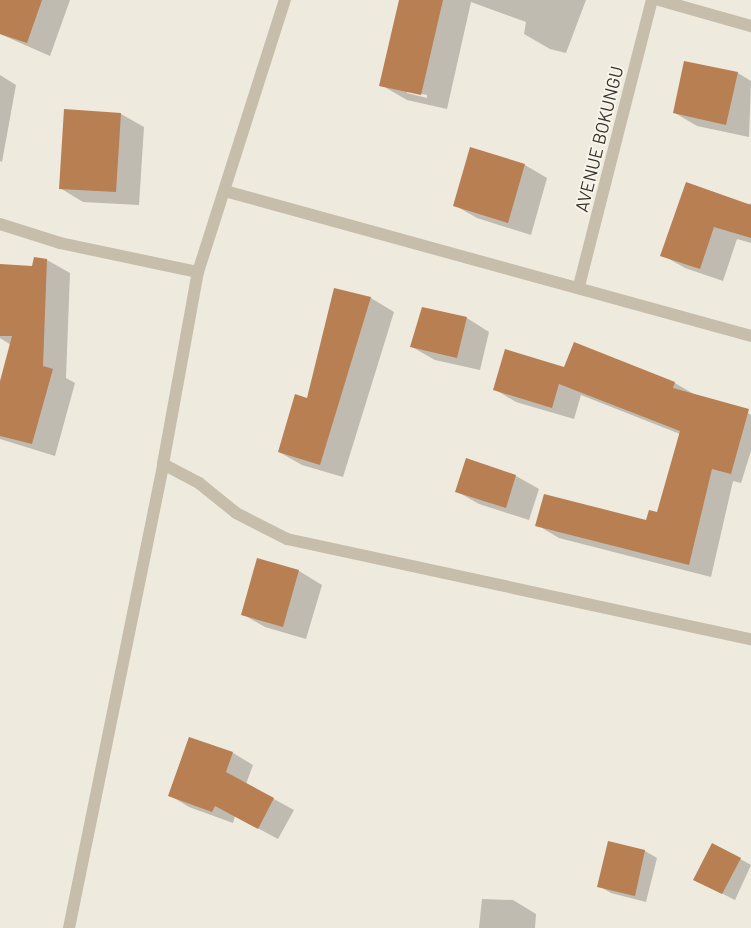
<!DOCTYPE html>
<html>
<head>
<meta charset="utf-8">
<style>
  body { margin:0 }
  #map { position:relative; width:751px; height:928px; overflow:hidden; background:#efeade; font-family:Barlow,sans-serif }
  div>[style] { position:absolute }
  .shadow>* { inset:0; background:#0003 }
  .building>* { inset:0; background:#b87f53 }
  .minor>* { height:12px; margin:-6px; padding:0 6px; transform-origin:6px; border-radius:6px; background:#c6bdab }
  .tertiary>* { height:12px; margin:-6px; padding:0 6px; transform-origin:6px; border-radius:6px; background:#c6bdab }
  span { translate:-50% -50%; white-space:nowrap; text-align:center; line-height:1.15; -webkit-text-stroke:4px #f7f4e9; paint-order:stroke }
  .street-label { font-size:18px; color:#352f29 }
</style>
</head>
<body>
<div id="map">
  <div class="shadow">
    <i style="clip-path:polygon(4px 0,70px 0,50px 56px,0 34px,0 10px)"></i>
    <i style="clip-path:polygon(evenodd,400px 0,586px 0,566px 53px,550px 49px,524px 34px,526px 22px,471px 2px,447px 109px,407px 100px,381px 85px,400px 0,407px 91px,427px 95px,427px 98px,407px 93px,407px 91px)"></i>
    <i style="clip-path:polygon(738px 73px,751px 81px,749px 137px,697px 126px,675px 113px)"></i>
    <i style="clip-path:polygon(0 75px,16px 85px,2px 162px,0 161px)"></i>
    <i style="clip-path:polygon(121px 114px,144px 127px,139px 205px,83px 202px,60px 188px)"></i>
    <i style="clip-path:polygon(525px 165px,547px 178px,531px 235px,477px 218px,454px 205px)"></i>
    <i style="clip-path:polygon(751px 203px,751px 243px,737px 239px,723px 281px,685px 268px,662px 255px)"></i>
    <i style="clip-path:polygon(47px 260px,70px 273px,66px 378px,75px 383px,55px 456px,0 439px,0 386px,11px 345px,0 338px,0 266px,33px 267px)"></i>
    <i style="clip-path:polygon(335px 290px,371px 298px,394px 312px,343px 477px,302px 465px,279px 452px,308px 400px)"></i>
    <i style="clip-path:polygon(467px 318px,489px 332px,480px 370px,435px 360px,412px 347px)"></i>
    <i style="clip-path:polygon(564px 368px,675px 383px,697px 396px,739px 407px,751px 415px,751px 451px,741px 483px,733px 481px,711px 577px,559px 538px,537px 525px,647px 522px,658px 513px,680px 434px,581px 395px,574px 419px,516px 402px,494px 389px)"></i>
    <i style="clip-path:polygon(466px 460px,516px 476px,539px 489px,529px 520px,479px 504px,456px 491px)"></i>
    <i style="clip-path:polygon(258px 560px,299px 571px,322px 585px,306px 639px,265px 627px,242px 614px)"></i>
    <i style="clip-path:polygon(189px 738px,233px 753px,253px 765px,246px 784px,294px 810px,278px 839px,235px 816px,233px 823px,189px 807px,169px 795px)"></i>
    <i style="clip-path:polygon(609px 843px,645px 851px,657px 858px,646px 902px,611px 893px,599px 886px)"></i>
    <i style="clip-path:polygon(713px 844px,751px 865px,735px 900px,707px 886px)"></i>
    <i style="clip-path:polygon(482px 899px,513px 900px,536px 914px,535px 928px,479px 928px)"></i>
  </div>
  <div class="building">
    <i style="clip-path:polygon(0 0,42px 0,27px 43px,0 34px)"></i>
    <i style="clip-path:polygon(399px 0,443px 0,421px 95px,379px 86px)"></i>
    <i style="clip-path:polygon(684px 61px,738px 72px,726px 125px,673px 113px)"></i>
    <i style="clip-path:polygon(64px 109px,121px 113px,116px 192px,59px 189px)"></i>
    <i style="clip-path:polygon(470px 147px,525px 164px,508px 223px,453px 206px)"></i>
    <i style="clip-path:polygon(686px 182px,751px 205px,751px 238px,714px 227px,700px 269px,660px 256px)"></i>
    <i style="clip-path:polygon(34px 257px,47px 259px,43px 366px,53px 369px,32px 444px,0 436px,0 381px,12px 336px,0 336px,0 264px,32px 266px)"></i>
    <i style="clip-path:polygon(334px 288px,371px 297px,320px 465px,278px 452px,295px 394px,307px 398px)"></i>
    <i style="clip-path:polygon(422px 307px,467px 317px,457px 358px,410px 347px)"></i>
    <i style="clip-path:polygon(574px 342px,675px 382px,673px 388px,749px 409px,731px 474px,712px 469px,689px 565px,535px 526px,544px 494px,646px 520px,649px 510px,657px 512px,680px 431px,559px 384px,552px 408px,493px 390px,505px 349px,564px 367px)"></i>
    <i style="clip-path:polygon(466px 458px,516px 475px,506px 508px,455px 492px)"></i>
    <i style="clip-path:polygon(257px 558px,299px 570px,283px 627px,241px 615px)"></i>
    <i style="clip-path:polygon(189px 737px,233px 752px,226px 772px,274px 798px,258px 829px,215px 806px,212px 812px,168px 796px)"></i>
    <i style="clip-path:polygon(608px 841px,645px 850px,635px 896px,597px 887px)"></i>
    <i style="clip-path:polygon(712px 843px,741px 858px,722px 894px,693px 880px)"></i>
  </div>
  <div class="minor">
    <i style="left:659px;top:0;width:96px;rotate:15.8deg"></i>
    <i style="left:225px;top:191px;width:546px;rotate:15.41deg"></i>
    <i style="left:0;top:224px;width:63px;rotate:17.6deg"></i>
    <i style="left:60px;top:243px;width:141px;rotate:11.9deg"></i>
    <i style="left:579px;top:286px;width:295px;rotate:-75.7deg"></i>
    <i style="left:163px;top:464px;width:41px;rotate:27.8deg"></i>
    <i style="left:199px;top:483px;width:48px;rotate:39deg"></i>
    <i style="left:236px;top:513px;width:57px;rotate:27deg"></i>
    <i style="left:287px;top:539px;width:475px;rotate:12.2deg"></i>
  </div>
  <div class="tertiary">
    <i style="left:69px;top:928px;width:473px;rotate:-78.5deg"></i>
    <i style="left:163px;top:464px;width:195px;rotate:-79.7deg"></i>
    <i style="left:198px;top:272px;width:286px;rotate:-72.3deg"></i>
  </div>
  <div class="street-label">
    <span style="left:599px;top:139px;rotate:-76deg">AVENUE BOKUNGU</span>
  </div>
</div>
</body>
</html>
